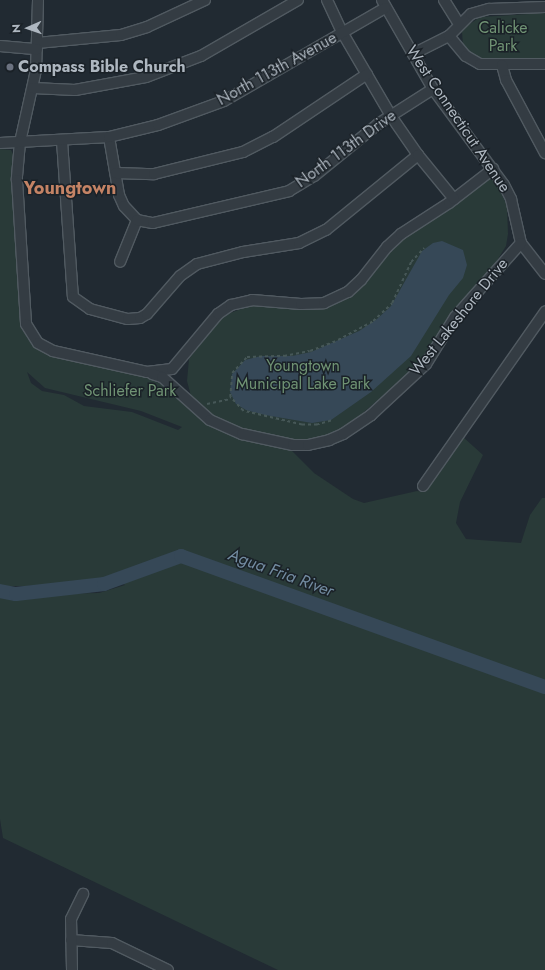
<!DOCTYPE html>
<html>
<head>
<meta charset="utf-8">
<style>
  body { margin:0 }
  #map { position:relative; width:545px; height:970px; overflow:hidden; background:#212a32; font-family:Jost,sans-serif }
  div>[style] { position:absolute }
  .green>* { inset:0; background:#293a38 }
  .water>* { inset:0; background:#364857 }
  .river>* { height:14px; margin:-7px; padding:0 7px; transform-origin:7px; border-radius:7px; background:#364857 }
  .path>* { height:1.5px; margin-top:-0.75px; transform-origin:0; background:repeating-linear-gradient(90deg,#465757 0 3px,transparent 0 6px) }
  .roads { filter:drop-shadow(1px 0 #515a61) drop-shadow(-1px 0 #515a61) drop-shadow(0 1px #515a61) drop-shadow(0 -1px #515a61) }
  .minor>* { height:10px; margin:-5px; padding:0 5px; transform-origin:5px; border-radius:5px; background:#343c43 }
  .dots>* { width:11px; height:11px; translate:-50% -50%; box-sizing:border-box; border:2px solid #1a2127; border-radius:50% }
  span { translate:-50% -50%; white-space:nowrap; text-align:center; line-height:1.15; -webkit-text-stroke:3px #1a2127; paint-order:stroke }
  .park-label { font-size:16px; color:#709374 }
  .poi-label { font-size:16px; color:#aeb7c0; font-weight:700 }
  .left { translate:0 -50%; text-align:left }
  .street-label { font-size:16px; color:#aeb7c0 }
  .water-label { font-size:17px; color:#728ba0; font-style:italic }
  .quarter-label { font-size:18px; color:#c48365; font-weight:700 }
  .north { position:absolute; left:8px; top:8px; width:40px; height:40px; -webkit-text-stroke:3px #1a2127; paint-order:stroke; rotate:268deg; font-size:11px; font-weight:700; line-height:16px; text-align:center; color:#aeb7c0 }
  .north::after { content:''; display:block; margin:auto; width:14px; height:18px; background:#aeb7c0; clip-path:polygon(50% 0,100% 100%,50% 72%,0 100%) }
</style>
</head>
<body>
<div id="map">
  <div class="green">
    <i style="clip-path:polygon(545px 13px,545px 58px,482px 59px,468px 52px,463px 45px,462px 32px,467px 26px,480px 17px)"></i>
    <i style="clip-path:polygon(evenodd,0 149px,11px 150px,13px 154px,22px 322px,27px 338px,40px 350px,51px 355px,145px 377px,161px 384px,218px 430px,244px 440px,291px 450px,314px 473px,353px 499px,364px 503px,417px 491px,424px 492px,463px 437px,483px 455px,460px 502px,456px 523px,466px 539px,521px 543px,530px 515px,542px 498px,545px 498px,545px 970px,278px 970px,3px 838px,0 819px,0 595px,99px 593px,125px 585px,114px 579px,27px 586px,0 586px,0 149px,27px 372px,45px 388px,141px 411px,182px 427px,178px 430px,132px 412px,84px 406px,64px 395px,42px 391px,31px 383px,27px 372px)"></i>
    <i style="clip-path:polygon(489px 178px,495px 179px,507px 206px,508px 234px,506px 246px,493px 267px,458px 305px,436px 342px,420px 363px,348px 426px,329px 436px,296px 442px,248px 431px,221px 422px,191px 396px,187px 381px,189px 359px,216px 324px,228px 314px,251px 305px,313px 309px,325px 307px,346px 298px,400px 240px)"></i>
  </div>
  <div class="water">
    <i style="clip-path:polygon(442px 241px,463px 250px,467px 265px,463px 278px,449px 295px,411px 356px,371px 392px,331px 420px,312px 423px,265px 415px,246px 410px,236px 404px,230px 392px,232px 374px,245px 360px,261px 356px,292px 356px,311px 352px,359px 331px,377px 319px,391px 306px,422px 251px,433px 243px)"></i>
  </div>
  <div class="river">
    <i style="left:0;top:591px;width:16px;rotate:11deg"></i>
    <i style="left:16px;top:594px;width:89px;rotate:-6.5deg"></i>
    <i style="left:104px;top:584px;width:82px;rotate:-20deg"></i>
    <i style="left:181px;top:556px;width:387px;rotate:19.8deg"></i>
  </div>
  <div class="path">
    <i style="left:207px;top:404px;width:24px;rotate:-12deg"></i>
    <i style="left:331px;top:421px;width:15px;rotate:164deg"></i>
    <i style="left:317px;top:425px;width:15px;rotate:180deg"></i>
    <i style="left:302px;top:425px;width:61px;rotate:-166.7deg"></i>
    <i style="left:243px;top:411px;width:19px;rotate:-133deg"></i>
    <i style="left:230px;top:397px;width:24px;rotate:-85deg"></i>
    <i style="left:232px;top:373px;width:22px;rotate:-47deg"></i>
    <i style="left:247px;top:357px;width:37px;rotate:-2deg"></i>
    <i style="left:284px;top:356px;width:26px;rotate:-11deg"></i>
    <i style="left:310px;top:351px;width:30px;rotate:-21deg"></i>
    <i style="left:338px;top:340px;width:40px;rotate:-28deg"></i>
    <i style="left:373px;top:321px;width:26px;rotate:-43deg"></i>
    <i style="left:392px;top:303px;width:45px;rotate:-65.1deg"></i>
    <i style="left:411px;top:262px;width:19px;rotate:-47deg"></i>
  </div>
  <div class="roads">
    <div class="minor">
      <i style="left:38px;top:0;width:70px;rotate:91.6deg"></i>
      <i style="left:36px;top:70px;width:74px;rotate:102.5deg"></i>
      <i style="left:20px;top:142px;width:38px;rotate:95deg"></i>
      <i style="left:17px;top:180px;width:144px;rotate:86.4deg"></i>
      <i style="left:26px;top:324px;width:22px;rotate:58deg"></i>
      <i style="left:38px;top:343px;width:17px;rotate:28deg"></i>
      <i style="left:53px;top:351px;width:96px;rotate:12.6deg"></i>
      <i style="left:147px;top:372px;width:25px;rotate:-7deg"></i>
      <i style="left:172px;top:369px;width:72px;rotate:-50.1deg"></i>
      <i style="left:218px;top:314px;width:16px;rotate:-35deg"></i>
      <i style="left:231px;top:305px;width:22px;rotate:-13deg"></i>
      <i style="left:252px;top:300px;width:49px;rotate:4.7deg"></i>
      <i style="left:301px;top:304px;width:23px;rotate:-2deg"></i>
      <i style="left:324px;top:303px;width:26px;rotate:-25deg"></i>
      <i style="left:348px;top:292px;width:18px;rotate:-43deg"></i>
      <i style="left:361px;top:280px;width:42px;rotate:-51.8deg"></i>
      <i style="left:387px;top:247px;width:19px;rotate:-43deg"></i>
      <i style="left:401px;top:234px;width:57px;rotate:-32.9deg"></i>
      <i style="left:449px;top:203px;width:56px;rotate:-37.7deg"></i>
      <i style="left:327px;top:0;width:35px;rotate:65deg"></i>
      <i style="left:342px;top:32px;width:97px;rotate:59.7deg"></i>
      <i style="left:391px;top:116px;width:47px;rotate:55.3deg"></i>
      <i style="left:382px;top:0;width:103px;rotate:60.2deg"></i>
      <i style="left:433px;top:89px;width:119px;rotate:53.5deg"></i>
      <i style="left:504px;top:185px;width:16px;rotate:63deg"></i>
      <i style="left:511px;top:199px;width:45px;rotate:77.2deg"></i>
      <i style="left:521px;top:243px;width:39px;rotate:52deg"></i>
      <i style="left:444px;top:0;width:28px;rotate:58deg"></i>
      <i style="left:449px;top:36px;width:26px;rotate:50deg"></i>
      <i style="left:466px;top:56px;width:16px;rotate:30deg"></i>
      <i style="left:480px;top:64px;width:65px"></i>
      <i style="left:37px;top:43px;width:84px;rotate:-5.4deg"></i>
      <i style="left:121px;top:35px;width:27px;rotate:-17deg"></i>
      <i style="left:147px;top:27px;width:64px;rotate:-25deg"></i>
      <i style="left:0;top:46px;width:37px;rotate:5deg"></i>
      <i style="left:413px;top:54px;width:40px;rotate:-26.6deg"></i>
      <i style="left:449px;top:36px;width:31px;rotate:-45deg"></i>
      <i style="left:471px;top:14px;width:19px;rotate:-16deg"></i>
      <i style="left:489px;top:9px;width:56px;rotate:-2deg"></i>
      <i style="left:502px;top:65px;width:16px;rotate:75deg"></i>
      <i style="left:506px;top:80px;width:83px;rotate:61.9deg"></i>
      <i style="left:33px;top:88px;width:42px;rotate:2.7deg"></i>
      <i style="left:75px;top:90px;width:72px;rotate:-10.4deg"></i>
      <i style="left:146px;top:77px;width:59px;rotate:-20.9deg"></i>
      <i style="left:201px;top:56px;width:112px;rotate:-30deg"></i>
      <i style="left:109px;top:137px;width:59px;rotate:80.2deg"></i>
      <i style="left:119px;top:195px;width:12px;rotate:66deg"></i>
      <i style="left:124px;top:206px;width:19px;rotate:47deg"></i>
      <i style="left:137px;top:220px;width:45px;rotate:112deg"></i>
      <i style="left:62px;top:141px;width:156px;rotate:86deg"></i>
      <i style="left:73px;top:297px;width:21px;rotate:35deg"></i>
      <i style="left:90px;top:309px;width:39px;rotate:15deg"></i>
      <i style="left:128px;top:319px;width:12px;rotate:-5deg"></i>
      <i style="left:140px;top:318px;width:8px;rotate:-30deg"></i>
      <i style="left:147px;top:314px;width:50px;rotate:-49deg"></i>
      <i style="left:180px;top:276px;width:21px;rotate:-35deg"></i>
      <i style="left:197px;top:264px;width:48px;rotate:-14.6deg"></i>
      <i style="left:243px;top:252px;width:57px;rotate:-9.1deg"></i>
      <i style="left:299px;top:243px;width:30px;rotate:-26deg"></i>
      <i style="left:326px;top:230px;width:119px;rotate:-39.2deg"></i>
      <i style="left:418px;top:155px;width:57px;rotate:50.7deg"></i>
      <i style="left:0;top:143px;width:109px;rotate:-3.2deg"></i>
      <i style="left:109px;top:137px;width:50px;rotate:-13.8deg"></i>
      <i style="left:158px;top:125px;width:70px;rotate:-20deg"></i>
      <i style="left:224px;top:101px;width:186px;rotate:-30deg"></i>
      <i style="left:116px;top:173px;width:38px;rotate:2deg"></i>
      <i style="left:154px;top:174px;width:92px;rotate:-13.9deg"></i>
      <i style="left:243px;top:152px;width:34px;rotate:-27deg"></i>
      <i style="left:273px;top:137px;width:113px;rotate:-33.8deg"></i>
      <i style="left:137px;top:220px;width:16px;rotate:11deg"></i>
      <i style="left:153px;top:223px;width:140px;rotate:-13.2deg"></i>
      <i style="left:289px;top:191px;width:29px;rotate:-31deg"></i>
      <i style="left:314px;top:176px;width:82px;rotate:-39.1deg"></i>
      <i style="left:378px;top:124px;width:65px;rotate:-32.5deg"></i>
      <i style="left:152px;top:374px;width:10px;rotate:17deg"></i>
      <i style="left:162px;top:377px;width:64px;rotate:41.9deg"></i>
      <i style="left:210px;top:420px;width:35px;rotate:24deg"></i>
      <i style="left:242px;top:434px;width:52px;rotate:12.2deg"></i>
      <i style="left:293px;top:445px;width:15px"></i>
      <i style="left:308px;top:445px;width:22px;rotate:-13deg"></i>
      <i style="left:329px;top:440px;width:15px;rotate:-23deg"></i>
      <i style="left:343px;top:434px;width:34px;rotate:-34deg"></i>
      <i style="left:371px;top:415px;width:75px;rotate:-42.8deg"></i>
      <i style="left:426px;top:364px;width:55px;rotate:-58.3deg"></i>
      <i style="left:455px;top:317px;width:99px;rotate:-48.3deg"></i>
      <i style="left:423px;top:486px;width:213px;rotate:-55deg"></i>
      <i style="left:71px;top:940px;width:41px;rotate:4.2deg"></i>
      <i style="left:112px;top:943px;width:62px;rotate:25.7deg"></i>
      <i style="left:72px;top:970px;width:51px;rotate:-91.1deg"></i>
      <i style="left:71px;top:919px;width:28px;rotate:-64deg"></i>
    </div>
  </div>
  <div class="dots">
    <i style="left:10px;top:67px;background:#6b7280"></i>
  </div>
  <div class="park-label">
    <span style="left:503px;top:37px">Calicke<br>Park</span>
    <span style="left:303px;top:375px">Youngtown<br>Municipal Lake Park</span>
    <span style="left:130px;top:391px">Schliefer Park</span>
  </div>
  <div class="poi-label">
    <span class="left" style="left:18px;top:67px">Compass Bible Church</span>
  </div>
  <div class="street-label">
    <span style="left:277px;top:69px;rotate:-29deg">North 113th Avenue</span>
    <span style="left:458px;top:119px;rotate:56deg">West Connecticut Avenue</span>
    <span style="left:346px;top:149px;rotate:-36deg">North 113th Drive</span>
    <span style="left:459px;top:317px;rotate:-51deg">West Lakeshore Drive</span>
  </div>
  <div class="water-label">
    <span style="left:281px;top:573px;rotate:20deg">Agua Fria River</span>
  </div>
  <div class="quarter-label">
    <span style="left:70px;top:188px">Youngtown</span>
  </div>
  <div class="north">N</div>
</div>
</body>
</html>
